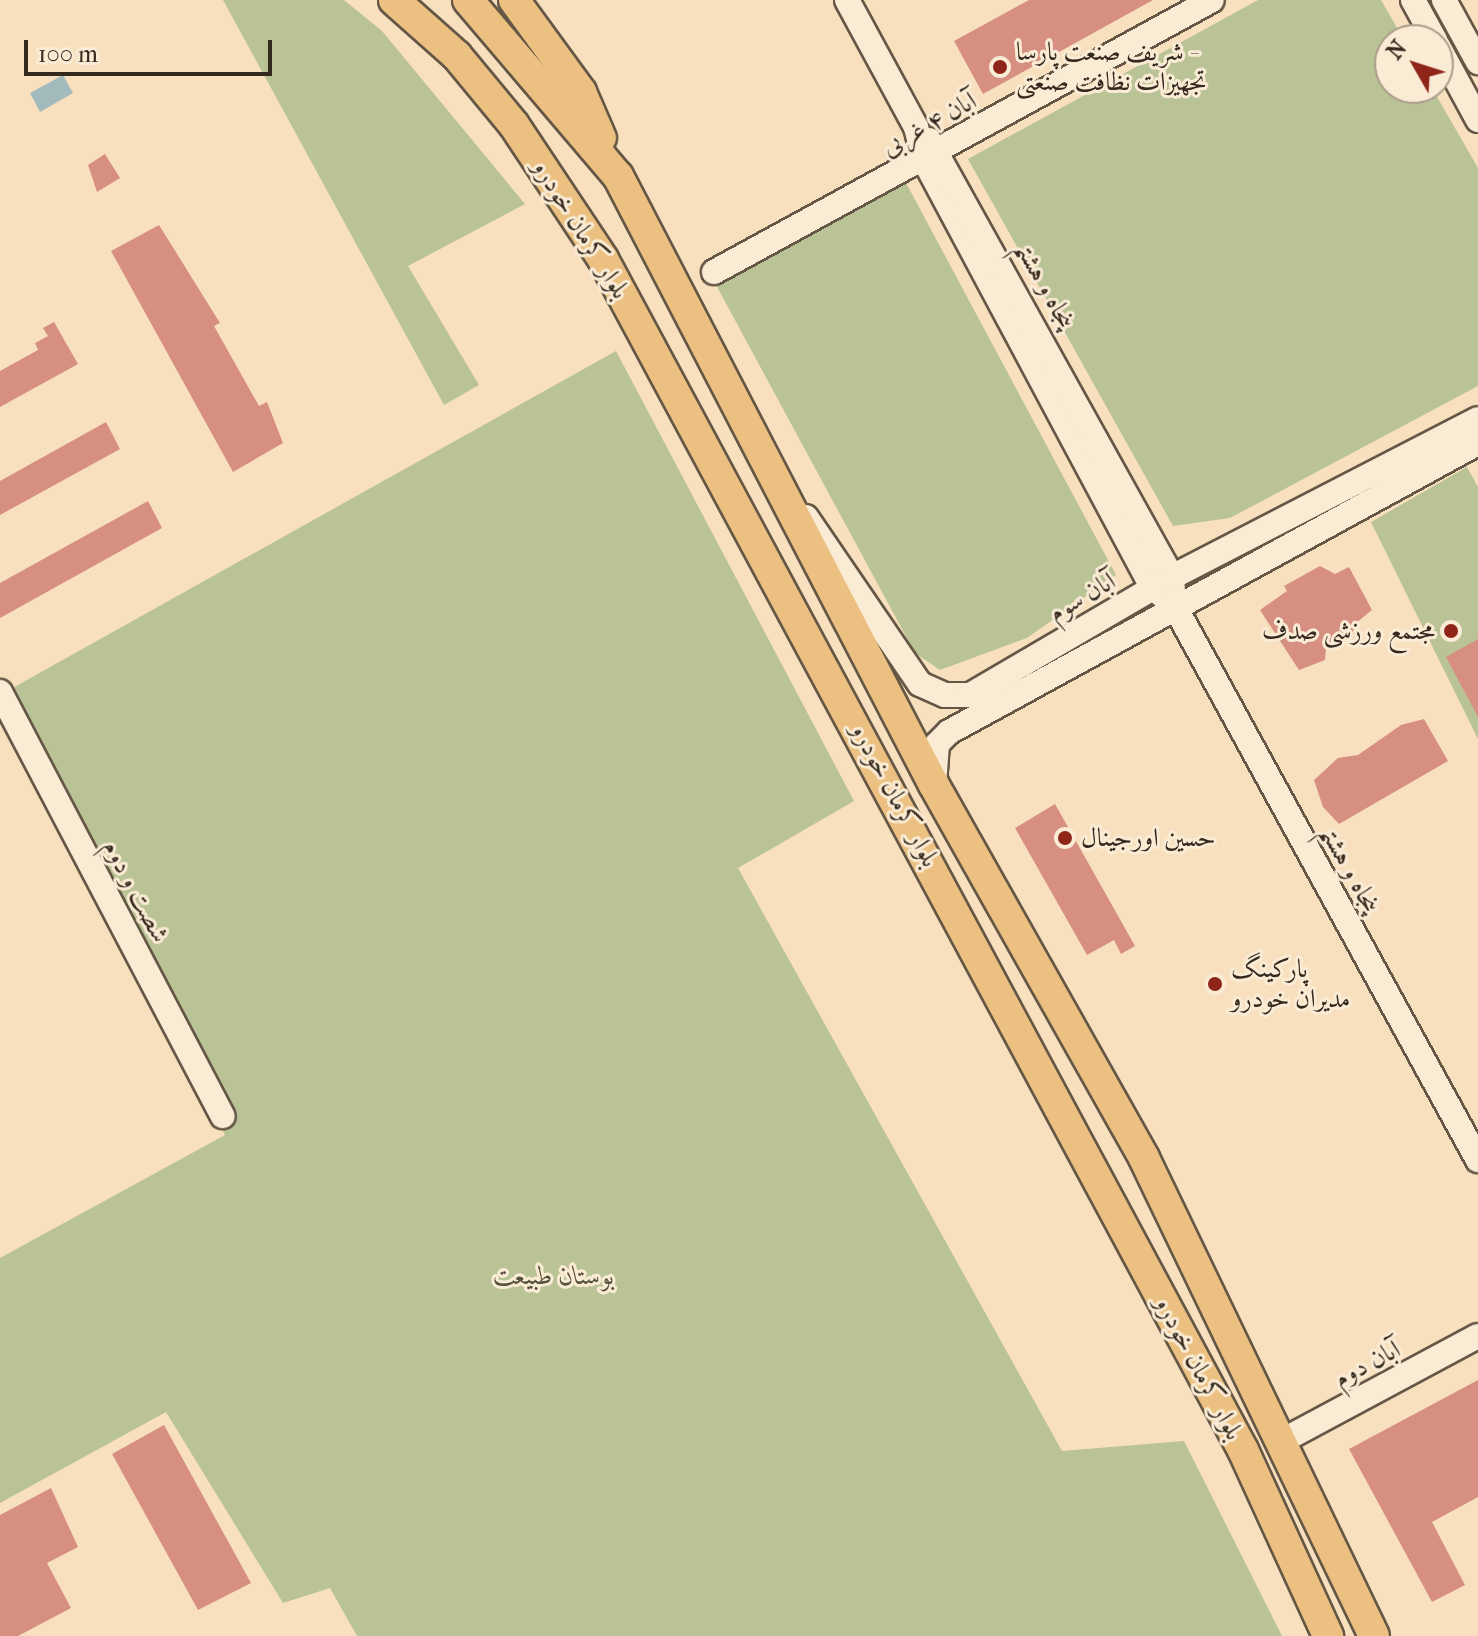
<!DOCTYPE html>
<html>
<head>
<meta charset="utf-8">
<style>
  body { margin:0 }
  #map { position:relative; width:1478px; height:1636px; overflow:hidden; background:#f8e0bf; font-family:"IM FELL French Canon",Amiri,serif }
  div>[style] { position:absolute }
  .green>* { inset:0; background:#b9c395 }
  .water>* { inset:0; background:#a3babd }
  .building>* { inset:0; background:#d68f81 }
  .roads { filter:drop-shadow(2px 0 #655746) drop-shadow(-2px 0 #655746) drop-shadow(0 2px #655746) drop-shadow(0 -2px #655746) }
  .minor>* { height:24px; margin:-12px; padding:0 12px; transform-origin:12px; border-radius:12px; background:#faebd5 }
  .major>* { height:30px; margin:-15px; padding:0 15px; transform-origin:15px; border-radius:15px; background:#ecc080 }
  .dots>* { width:22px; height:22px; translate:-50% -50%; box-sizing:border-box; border:4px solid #faebd5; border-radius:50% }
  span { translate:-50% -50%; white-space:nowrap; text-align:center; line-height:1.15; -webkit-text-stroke:6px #faebd5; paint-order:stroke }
  .poi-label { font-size:26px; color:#34291e }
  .left { translate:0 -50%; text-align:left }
  .right { translate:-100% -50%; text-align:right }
  .street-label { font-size:26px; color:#34291e }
  .park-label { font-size:26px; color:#55503c; font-style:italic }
  .north { position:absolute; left:1374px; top:24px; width:80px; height:80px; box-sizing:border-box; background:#faebd5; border:2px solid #ab9d8c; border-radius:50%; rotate:309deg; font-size:22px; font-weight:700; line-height:32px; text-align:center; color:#34291e }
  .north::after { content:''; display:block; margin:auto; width:28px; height:36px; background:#8f2418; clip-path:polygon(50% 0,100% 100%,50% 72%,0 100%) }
  .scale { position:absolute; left:24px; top:40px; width:248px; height:36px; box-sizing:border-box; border:4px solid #34291e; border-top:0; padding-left:10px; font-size:24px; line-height:28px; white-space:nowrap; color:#34291e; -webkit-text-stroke:6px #faebd5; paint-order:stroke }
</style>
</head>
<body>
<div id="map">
  <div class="green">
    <i style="clip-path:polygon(223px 0,344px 0,382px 31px,525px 204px,408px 266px,479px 385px,444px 405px)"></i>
    <i style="clip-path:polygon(1258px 0,1381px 0,1404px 40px,1390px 40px,1390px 88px,1432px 88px,1478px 168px,1478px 386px,1230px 518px,1173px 526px,968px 159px)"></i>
    <i style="clip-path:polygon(905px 181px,1116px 575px,1027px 638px,940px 670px,915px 653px,715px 283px)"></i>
    <i style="clip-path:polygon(616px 351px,854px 801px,738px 868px,1062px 1451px,1184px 1441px,1282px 1636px,357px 1636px,330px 1588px,283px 1603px,166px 1412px,0 1503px,0 1258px,225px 1135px,0 715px,0 695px)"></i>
    <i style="clip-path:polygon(1467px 467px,1478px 487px,1478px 739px,1371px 522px)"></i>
  </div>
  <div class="water">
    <i style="clip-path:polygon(63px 75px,73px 93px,40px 112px,30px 93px)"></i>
  </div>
  <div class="building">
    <i style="clip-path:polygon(1029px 0,1153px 0,983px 94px,954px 41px)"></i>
    <i style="clip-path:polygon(105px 154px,120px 178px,97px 192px,88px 165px)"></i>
    <i style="clip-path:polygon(159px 225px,220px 323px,214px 326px,259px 406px,267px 402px,283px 443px,233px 472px,111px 251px)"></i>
    <i style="clip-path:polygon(54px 322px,78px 364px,0 407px,0 371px,38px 350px,35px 343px,48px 336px,43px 328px)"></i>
    <i style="clip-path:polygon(106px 422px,120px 449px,0 515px,0 481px)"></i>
    <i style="clip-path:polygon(148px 501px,162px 528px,0 618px,0 583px)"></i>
    <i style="clip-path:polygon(1320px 566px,1335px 574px,1349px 567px,1372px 610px,1356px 623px,1350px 640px,1341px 637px,1326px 648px,1325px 660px,1299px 670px,1260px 610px,1287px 591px,1284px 586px)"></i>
    <i style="clip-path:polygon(1478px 639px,1478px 717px,1446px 657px)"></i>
    <i style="clip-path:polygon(1424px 719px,1448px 761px,1339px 824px,1323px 807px,1314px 780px,1338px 758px,1358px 755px,1401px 725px)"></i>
    <i style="clip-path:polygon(1055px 804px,1135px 946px,1121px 954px,1114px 940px,1087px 955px,1015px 828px)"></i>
    <i style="clip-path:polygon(1478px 1380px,1478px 1497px,1432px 1522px,1465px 1585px,1432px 1602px,1349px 1449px)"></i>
    <i style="clip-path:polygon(164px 1425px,251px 1583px,198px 1610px,112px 1454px)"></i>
    <i style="clip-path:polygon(51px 1488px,78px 1547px,47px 1563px,71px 1608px,18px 1636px,0 1636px,0 1515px)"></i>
  </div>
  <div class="roads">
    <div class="minor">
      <i style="left:847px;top:0;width:145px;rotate:61.5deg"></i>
      <i style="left:916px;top:127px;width:34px;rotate:76deg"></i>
      <i style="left:924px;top:160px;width:485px;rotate:61.9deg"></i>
      <i style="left:1153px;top:588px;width:27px;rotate:39deg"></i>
      <i style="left:1174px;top:605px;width:633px;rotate:61.29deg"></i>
      <i style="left:1413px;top:0;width:46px;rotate:61.2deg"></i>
      <i style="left:1444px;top:0;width:71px;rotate:61.3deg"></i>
      <i style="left:1438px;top:46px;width:84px;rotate:61.6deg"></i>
      <i style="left:929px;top:140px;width:500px;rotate:60.92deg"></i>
      <i style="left:1172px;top:577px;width:15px;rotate:86deg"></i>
      <i style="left:714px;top:272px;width:567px;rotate:-28.64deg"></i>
      <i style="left:806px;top:517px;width:202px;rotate:55.7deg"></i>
      <i style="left:920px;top:684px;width:27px;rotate:24deg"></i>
      <i style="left:945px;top:695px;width:25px"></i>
      <i style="left:970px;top:695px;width:234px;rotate:-30.3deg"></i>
      <i style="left:1172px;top:577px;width:344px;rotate:-27.3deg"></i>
      <i style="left:0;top:692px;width:479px;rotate:62.3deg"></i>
      <i style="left:934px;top:785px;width:41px;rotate:-85.8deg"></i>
      <i style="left:937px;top:744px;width:17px;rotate:-45deg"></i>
      <i style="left:949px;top:732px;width:603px;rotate:-28.65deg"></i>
      <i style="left:1282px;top:1441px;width:222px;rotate:-28.2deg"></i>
    </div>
    <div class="major">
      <i style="left:394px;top:0;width:84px;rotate:41.6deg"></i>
      <i style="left:457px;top:56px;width:89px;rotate:50.4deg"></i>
      <i style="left:514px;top:125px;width:161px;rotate:56.4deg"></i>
      <i style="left:603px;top:259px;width:1352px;rotate:61.75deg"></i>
      <i style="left:1243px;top:1450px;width:205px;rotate:65.4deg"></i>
      <i style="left:468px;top:0;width:231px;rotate:49.6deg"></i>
      <i style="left:618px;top:176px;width:686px;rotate:62.58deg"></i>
      <i style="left:934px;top:785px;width:428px;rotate:60.6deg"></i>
      <i style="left:1144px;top:1158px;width:530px;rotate:64.3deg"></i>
      <i style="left:514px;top:0;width:114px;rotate:53.9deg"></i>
      <i style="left:581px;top:92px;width:50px;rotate:66.5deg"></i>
    </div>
  </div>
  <div class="dots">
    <i style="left:1000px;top:67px;background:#8f2418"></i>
    <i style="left:1451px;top:631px;background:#8f2418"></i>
    <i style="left:1065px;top:838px;background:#8f2418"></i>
    <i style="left:1215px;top:984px;background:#8f2418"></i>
  </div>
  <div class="poi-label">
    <span class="left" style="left:1016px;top:67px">شریف صنعت پارسا -<br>تجهیزات نظافت صنعتی</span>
    <span class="right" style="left:1435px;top:631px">مجتمع ورزشی صدف</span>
    <span class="left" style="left:1081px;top:838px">حسین اورجینال</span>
    <span class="left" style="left:1231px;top:984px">پارکینگ<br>مدیران خودرو</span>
  </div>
  <div class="street-label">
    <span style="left:929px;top:124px;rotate:-29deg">آبان ۴ غربی</span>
    <span style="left:581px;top:229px;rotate:58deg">بلوار کرمان خودرو</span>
    <span style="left:1045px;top:285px;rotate:61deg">پنجاه و هشتم</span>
    <span style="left:1082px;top:597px;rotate:-30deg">آبان سوم</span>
    <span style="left:895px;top:795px;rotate:62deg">بلوار کرمان خودرو</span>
    <span style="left:1350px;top:869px;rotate:61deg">پنجاه و هشتم</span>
    <span style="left:136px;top:891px;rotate:62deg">شصت و دوم</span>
    <span style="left:1367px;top:1364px;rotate:-28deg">آبان دوم</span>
    <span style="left:1199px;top:1368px;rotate:62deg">بلوار کرمان خودرو</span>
  </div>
  <div class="park-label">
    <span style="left:554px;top:1276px">بوستان طبیعت</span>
  </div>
  <div class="north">N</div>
  <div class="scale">100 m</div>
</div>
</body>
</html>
